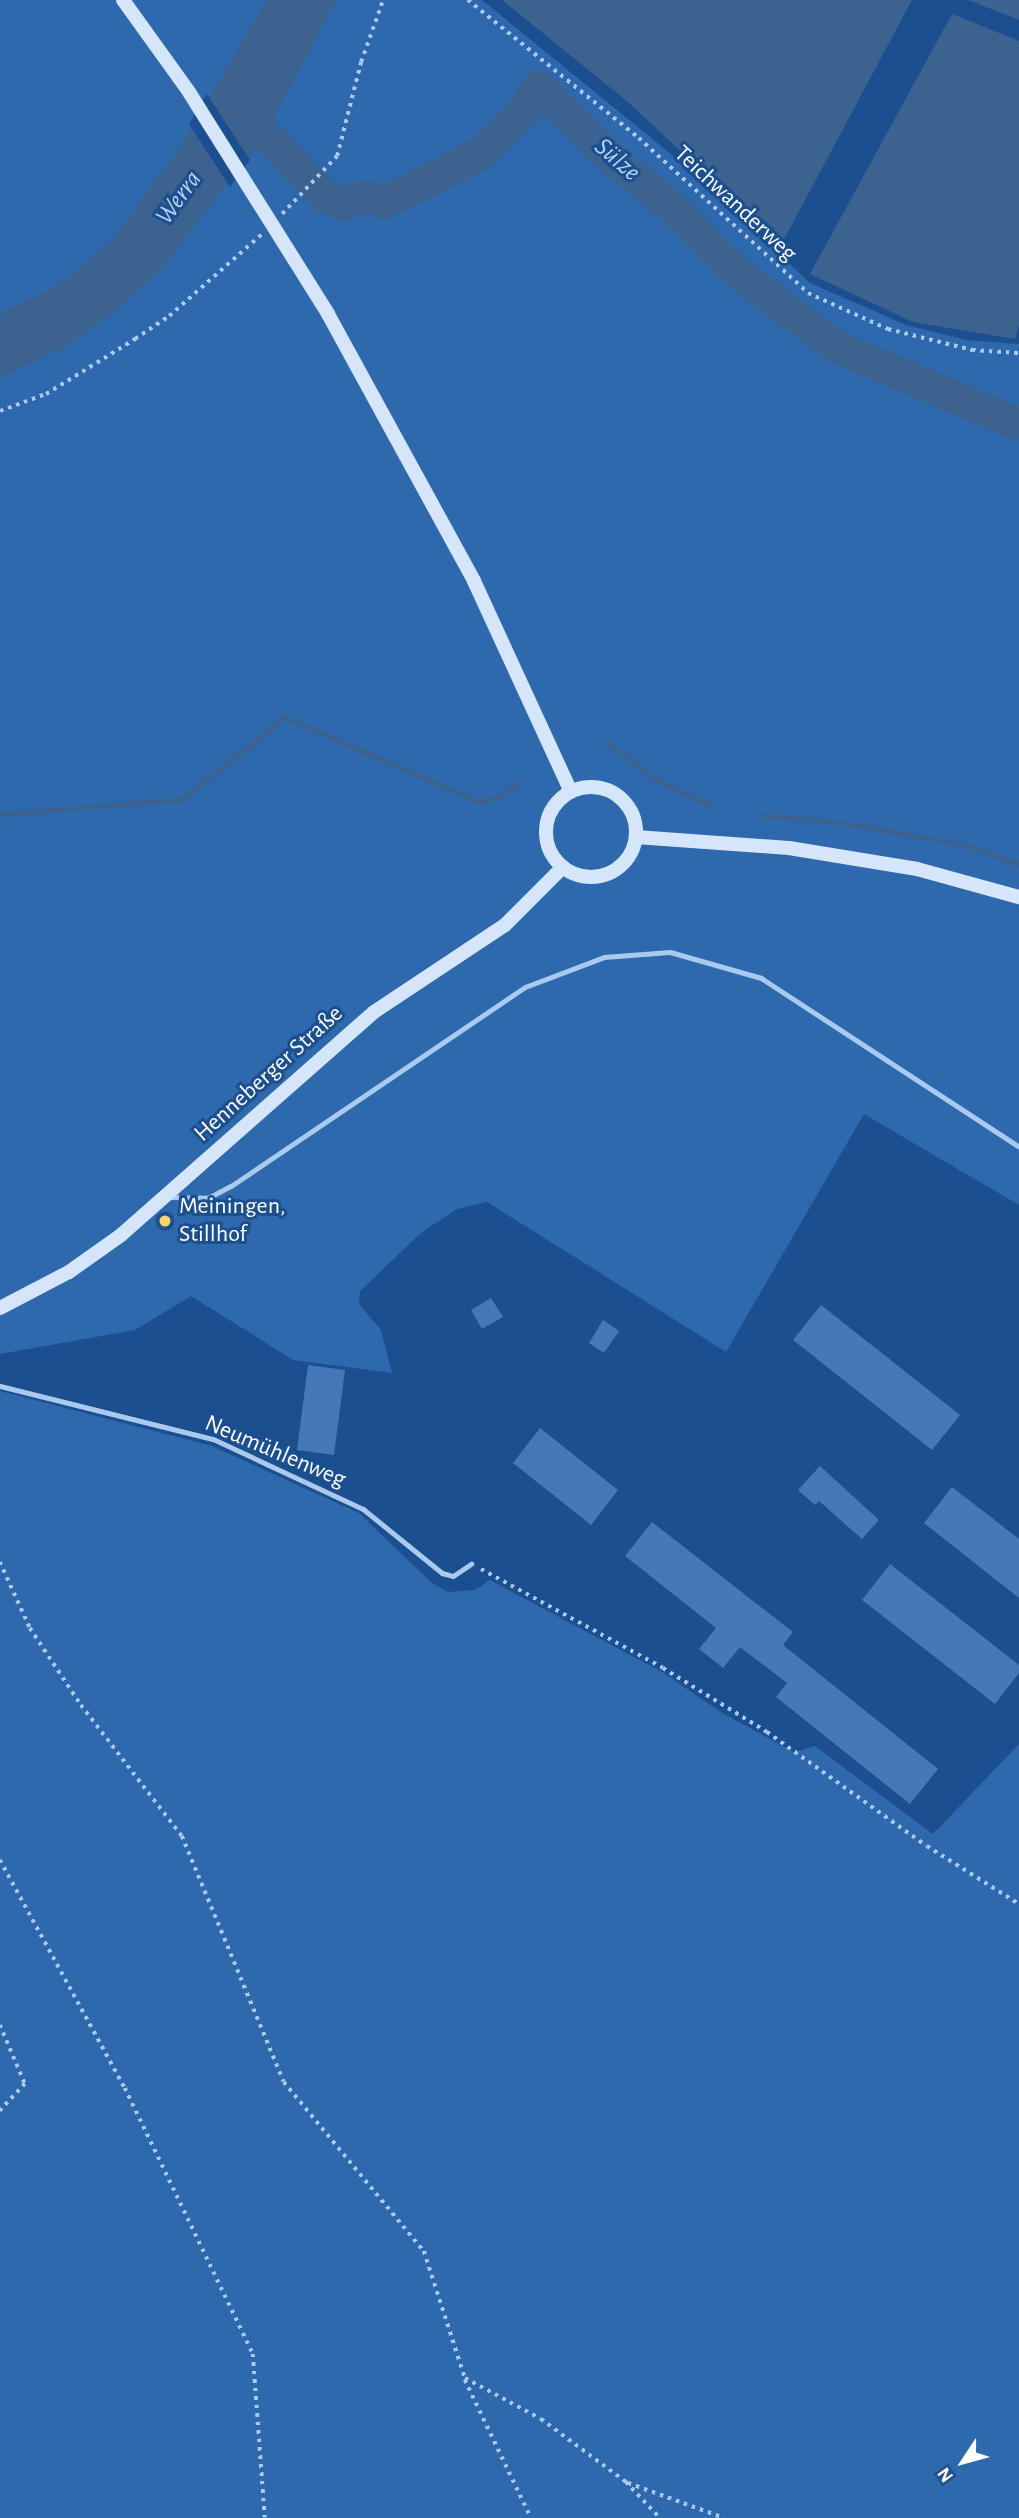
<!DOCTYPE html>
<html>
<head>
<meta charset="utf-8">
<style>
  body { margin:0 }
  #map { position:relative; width:1019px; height:2518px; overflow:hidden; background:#1b4f8f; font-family:"Alegreya Sans",sans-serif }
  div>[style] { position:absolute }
  .green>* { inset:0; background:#2e69ad }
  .water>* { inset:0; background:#3c6290 }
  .pier>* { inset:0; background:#1b4f8f }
  .stream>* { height:5px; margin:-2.5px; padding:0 2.5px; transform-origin:2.5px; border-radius:2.5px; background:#3c6290 }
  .river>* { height:33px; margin:-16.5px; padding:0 16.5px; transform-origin:16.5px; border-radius:16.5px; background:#3c6290 }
  .building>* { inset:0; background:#4478b7 }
  .path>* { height:3.5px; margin-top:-1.75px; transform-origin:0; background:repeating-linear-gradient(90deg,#a9c9ee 0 3.5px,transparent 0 8.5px) }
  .lane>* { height:5px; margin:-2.5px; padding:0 2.5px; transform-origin:2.5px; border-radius:2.5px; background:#a9c9ee }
  .secondary>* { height:14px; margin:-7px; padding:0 7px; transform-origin:7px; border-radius:7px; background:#d6e6fa }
  .secondary>.ring { margin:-7px; padding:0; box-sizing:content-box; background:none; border:14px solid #d6e6fa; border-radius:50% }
  .secondary-bridge>* { height:14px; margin:-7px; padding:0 7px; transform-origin:7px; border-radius:7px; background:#d6e6fa }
  .dots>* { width:19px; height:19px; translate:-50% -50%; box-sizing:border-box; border:4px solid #1b4f8f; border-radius:50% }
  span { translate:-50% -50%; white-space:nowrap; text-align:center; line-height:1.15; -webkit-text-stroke:6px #1b4f8f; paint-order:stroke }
  .street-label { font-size:24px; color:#fff }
  .poi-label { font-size:24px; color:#fff }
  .left { translate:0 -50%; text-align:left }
  .water-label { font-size:26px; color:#b5d3f5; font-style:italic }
  .north { position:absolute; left:928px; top:2427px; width:70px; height:70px; -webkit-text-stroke:5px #1b4f8f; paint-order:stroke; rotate:234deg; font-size:19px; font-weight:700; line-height:28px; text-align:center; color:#fff }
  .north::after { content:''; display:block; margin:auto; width:24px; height:32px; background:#fff; clip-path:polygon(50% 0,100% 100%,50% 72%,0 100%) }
</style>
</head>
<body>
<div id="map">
  <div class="green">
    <i style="clip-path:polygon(0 0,482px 0,677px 159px,810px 283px,906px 325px,967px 340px,1019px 344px,1019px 1205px,864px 1114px,726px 1352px,487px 1202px,457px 1209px,422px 1232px,360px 1291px,359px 1304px,381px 1330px,392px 1373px,293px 1360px,191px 1296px,135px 1330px,0 1354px)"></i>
    <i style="clip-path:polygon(0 1391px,212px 1446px,359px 1513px,432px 1583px,448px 1592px,475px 1590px,490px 1580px,662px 1672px,724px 1714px,794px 1752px,815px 1746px,933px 1834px,1019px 1744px,1019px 2518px,0 2518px)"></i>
  </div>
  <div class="water">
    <i style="clip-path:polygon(267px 0,336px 0,265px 135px,160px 271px,112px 314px,63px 348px,0 378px,0 313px,58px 286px,114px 238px,178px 150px)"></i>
    <i style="clip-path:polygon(502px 0,912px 0,781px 245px,629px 103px)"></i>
    <i style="clip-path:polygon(968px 0,1019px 0,1019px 20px)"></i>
    <i style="clip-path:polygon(952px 14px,1019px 41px,1019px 325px,1015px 339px,913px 322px,810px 274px)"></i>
  </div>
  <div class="pier">
    <i style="clip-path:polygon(207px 94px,250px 160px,230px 187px,189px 124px)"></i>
  </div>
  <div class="stream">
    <i style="left:608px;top:742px;width:61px;rotate:38.4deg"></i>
    <i style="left:656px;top:780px;width:60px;rotate:24.4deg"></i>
    <i style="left:0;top:814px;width:184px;rotate:-4.7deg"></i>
    <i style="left:183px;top:799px;width:131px;rotate:-38.8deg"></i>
    <i style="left:285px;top:717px;width:213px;rotate:23.6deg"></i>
    <i style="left:480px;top:802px;width:20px;rotate:-15deg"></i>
    <i style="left:499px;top:797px;width:25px;rotate:-37deg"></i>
    <i style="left:761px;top:815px;width:91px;rotate:5.6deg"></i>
    <i style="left:852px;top:824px;width:115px;rotate:10.5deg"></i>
    <i style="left:965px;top:845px;width:57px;rotate:19.4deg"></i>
  </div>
  <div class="river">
    <i style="left:242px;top:110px;width:119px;rotate:46.4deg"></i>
    <i style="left:324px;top:196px;width:21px;rotate:23deg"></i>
    <i style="left:343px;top:204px;width:24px;rotate:-19deg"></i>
    <i style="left:366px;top:196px;width:20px;rotate:18deg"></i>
    <i style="left:385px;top:202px;width:109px;rotate:-27.3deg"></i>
    <i style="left:482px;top:152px;width:65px;rotate:-46.2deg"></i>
    <i style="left:527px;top:105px;width:22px;rotate:-60deg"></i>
    <i style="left:538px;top:86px;width:100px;rotate:44.6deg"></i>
    <i style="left:609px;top:156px;width:78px;rotate:38.8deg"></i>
    <i style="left:670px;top:205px;width:93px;rotate:45.4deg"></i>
    <i style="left:735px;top:271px;width:127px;rotate:36.7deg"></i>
    <i style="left:837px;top:347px;width:198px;rotate:22.9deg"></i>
  </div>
  <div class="building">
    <i style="clip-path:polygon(491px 1298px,503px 1317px,482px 1329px,471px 1310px)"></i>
    <i style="clip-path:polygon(821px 1305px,960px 1415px,932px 1450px,793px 1340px)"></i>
    <i style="clip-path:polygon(603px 1320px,619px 1331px,604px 1353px,589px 1343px)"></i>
    <i style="clip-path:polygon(308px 1365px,345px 1370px,334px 1455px,297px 1450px)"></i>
    <i style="clip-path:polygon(540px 1428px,618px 1490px,591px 1525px,513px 1463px)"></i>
    <i style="clip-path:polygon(820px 1466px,879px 1520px,862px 1539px,819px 1501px,815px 1505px,798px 1490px)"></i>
    <i style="clip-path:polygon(952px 1487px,1019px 1539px,1019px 1598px,924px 1523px)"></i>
    <i style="clip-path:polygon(652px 1522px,793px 1632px,783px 1645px,938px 1769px,910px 1804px,776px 1697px,787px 1683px,740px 1647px,723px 1668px,699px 1649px,716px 1628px,625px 1556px)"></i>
    <i style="clip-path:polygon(890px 1564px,1019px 1665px,1019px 1673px,995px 1704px,862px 1600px)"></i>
  </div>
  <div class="path">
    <i style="left:468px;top:0;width:220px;rotate:38.9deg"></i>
    <i style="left:639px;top:138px;width:229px;rotate:42.5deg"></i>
    <i style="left:808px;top:293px;width:88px;rotate:24.2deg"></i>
    <i style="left:888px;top:329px;width:87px;rotate:14deg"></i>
    <i style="left:972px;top:350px;width:47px;rotate:3.7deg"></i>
    <i style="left:282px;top:214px;width:80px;rotate:-46.5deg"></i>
    <i style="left:337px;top:156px;width:97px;rotate:-75.7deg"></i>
    <i style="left:361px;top:62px;width:66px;rotate:-70.5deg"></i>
    <i style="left:0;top:411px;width:49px;rotate:-20.3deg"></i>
    <i style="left:46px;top:394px;width:105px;rotate:-31.7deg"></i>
    <i style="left:135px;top:339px;width:41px;rotate:-34.1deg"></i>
    <i style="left:169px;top:316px;width:124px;rotate:-41.4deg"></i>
    <i style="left:0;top:1562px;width:72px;rotate:65.6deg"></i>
    <i style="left:30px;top:1628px;width:92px;rotate:56.5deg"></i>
    <i style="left:81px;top:1705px;width:165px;rotate:52.4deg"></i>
    <i style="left:182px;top:1836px;width:266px;rotate:67.5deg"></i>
    <i style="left:284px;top:2082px;width:219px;rotate:50.4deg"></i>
    <i style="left:424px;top:2251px;width:133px;rotate:72.1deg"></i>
    <i style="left:465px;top:2378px;width:86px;rotate:28.3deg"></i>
    <i style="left:541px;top:2419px;width:106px;rotate:36.5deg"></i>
    <i style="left:626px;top:2482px;width:50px;rotate:46.6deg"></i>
    <i style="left:481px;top:1569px;width:207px;rotate:28.5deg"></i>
    <i style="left:663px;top:1668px;width:122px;rotate:31.6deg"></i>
    <i style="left:767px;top:1732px;width:196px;rotate:35.5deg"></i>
    <i style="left:927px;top:1846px;width:109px;rotate:32.2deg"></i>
    <i style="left:0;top:1860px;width:260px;rotate:61.3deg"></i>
    <i style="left:125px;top:2088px;width:295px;rotate:64.3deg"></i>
    <i style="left:253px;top:2354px;width:164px;rotate:85.8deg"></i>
    <i style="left:0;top:2025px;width:64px;rotate:67deg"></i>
    <i style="left:25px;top:2084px;width:37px;rotate:133deg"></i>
    <i style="left:465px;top:2380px;width:153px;rotate:64.4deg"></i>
    <i style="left:628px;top:2483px;width:102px;rotate:20deg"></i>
  </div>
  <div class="lane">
    <i style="left:169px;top:1197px;width:39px;rotate:1deg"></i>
    <i style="left:208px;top:1198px;width:26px;rotate:-28deg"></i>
    <i style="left:231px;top:1186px;width:355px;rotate:-34.1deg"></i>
    <i style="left:525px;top:987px;width:85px;rotate:-20.8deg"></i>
    <i style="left:604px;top:957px;width:66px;rotate:-4.3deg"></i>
    <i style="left:670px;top:952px;width:95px;rotate:15.9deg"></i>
    <i style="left:761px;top:978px;width:308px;rotate:33.2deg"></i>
    <i style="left:0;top:1386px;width:219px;rotate:14deg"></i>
    <i style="left:213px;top:1439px;width:166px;rotate:25deg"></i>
    <i style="left:363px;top:1509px;width:102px;rotate:39deg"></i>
    <i style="left:442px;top:1573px;width:11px;rotate:15deg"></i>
    <i style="left:453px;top:1576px;width:22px;rotate:-34deg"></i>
  </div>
  <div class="secondary">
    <i style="left:328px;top:314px;width:304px;rotate:61.3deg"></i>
    <i style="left:474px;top:581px;width:232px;rotate:65.3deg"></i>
    <i class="ring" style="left:546px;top:787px;width:76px;height:76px"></i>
    <i style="left:636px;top:837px;width:153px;rotate:4.1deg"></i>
    <i style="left:789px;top:848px;width:130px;rotate:9.3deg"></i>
    <i style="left:917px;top:869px;width:106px;rotate:15.4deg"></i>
    <i style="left:0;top:1308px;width:78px;rotate:-27.6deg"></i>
    <i style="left:69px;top:1272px;width:64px;rotate:-35.4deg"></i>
    <i style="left:121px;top:1235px;width:337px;rotate:-41.4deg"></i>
    <i style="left:374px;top:1012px;width:157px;rotate:-33.6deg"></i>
    <i style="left:505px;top:925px;width:82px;rotate:-45deg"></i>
  </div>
  <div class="secondary-bridge">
    <i style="left:123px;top:0;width:113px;rotate:54.3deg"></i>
    <i style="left:189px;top:92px;width:262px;rotate:57.9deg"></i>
  </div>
  <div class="dots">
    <i style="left:165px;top:1221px;background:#ffd166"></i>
  </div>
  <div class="street-label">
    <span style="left:735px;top:204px;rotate:43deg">Teichwanderweg</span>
    <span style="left:269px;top:1074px;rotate:-42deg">Henneberger Straße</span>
    <span style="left:275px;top:1452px;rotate:23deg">Neumühlenweg</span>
  </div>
  <div class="poi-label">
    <span class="left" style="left:179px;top:1221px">Meiningen,<br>Stillhof</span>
  </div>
  <div class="water-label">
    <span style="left:617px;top:160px;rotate:41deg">Sülze</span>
    <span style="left:179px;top:198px;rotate:-54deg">Werra</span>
  </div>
  <div class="north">N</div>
</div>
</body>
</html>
